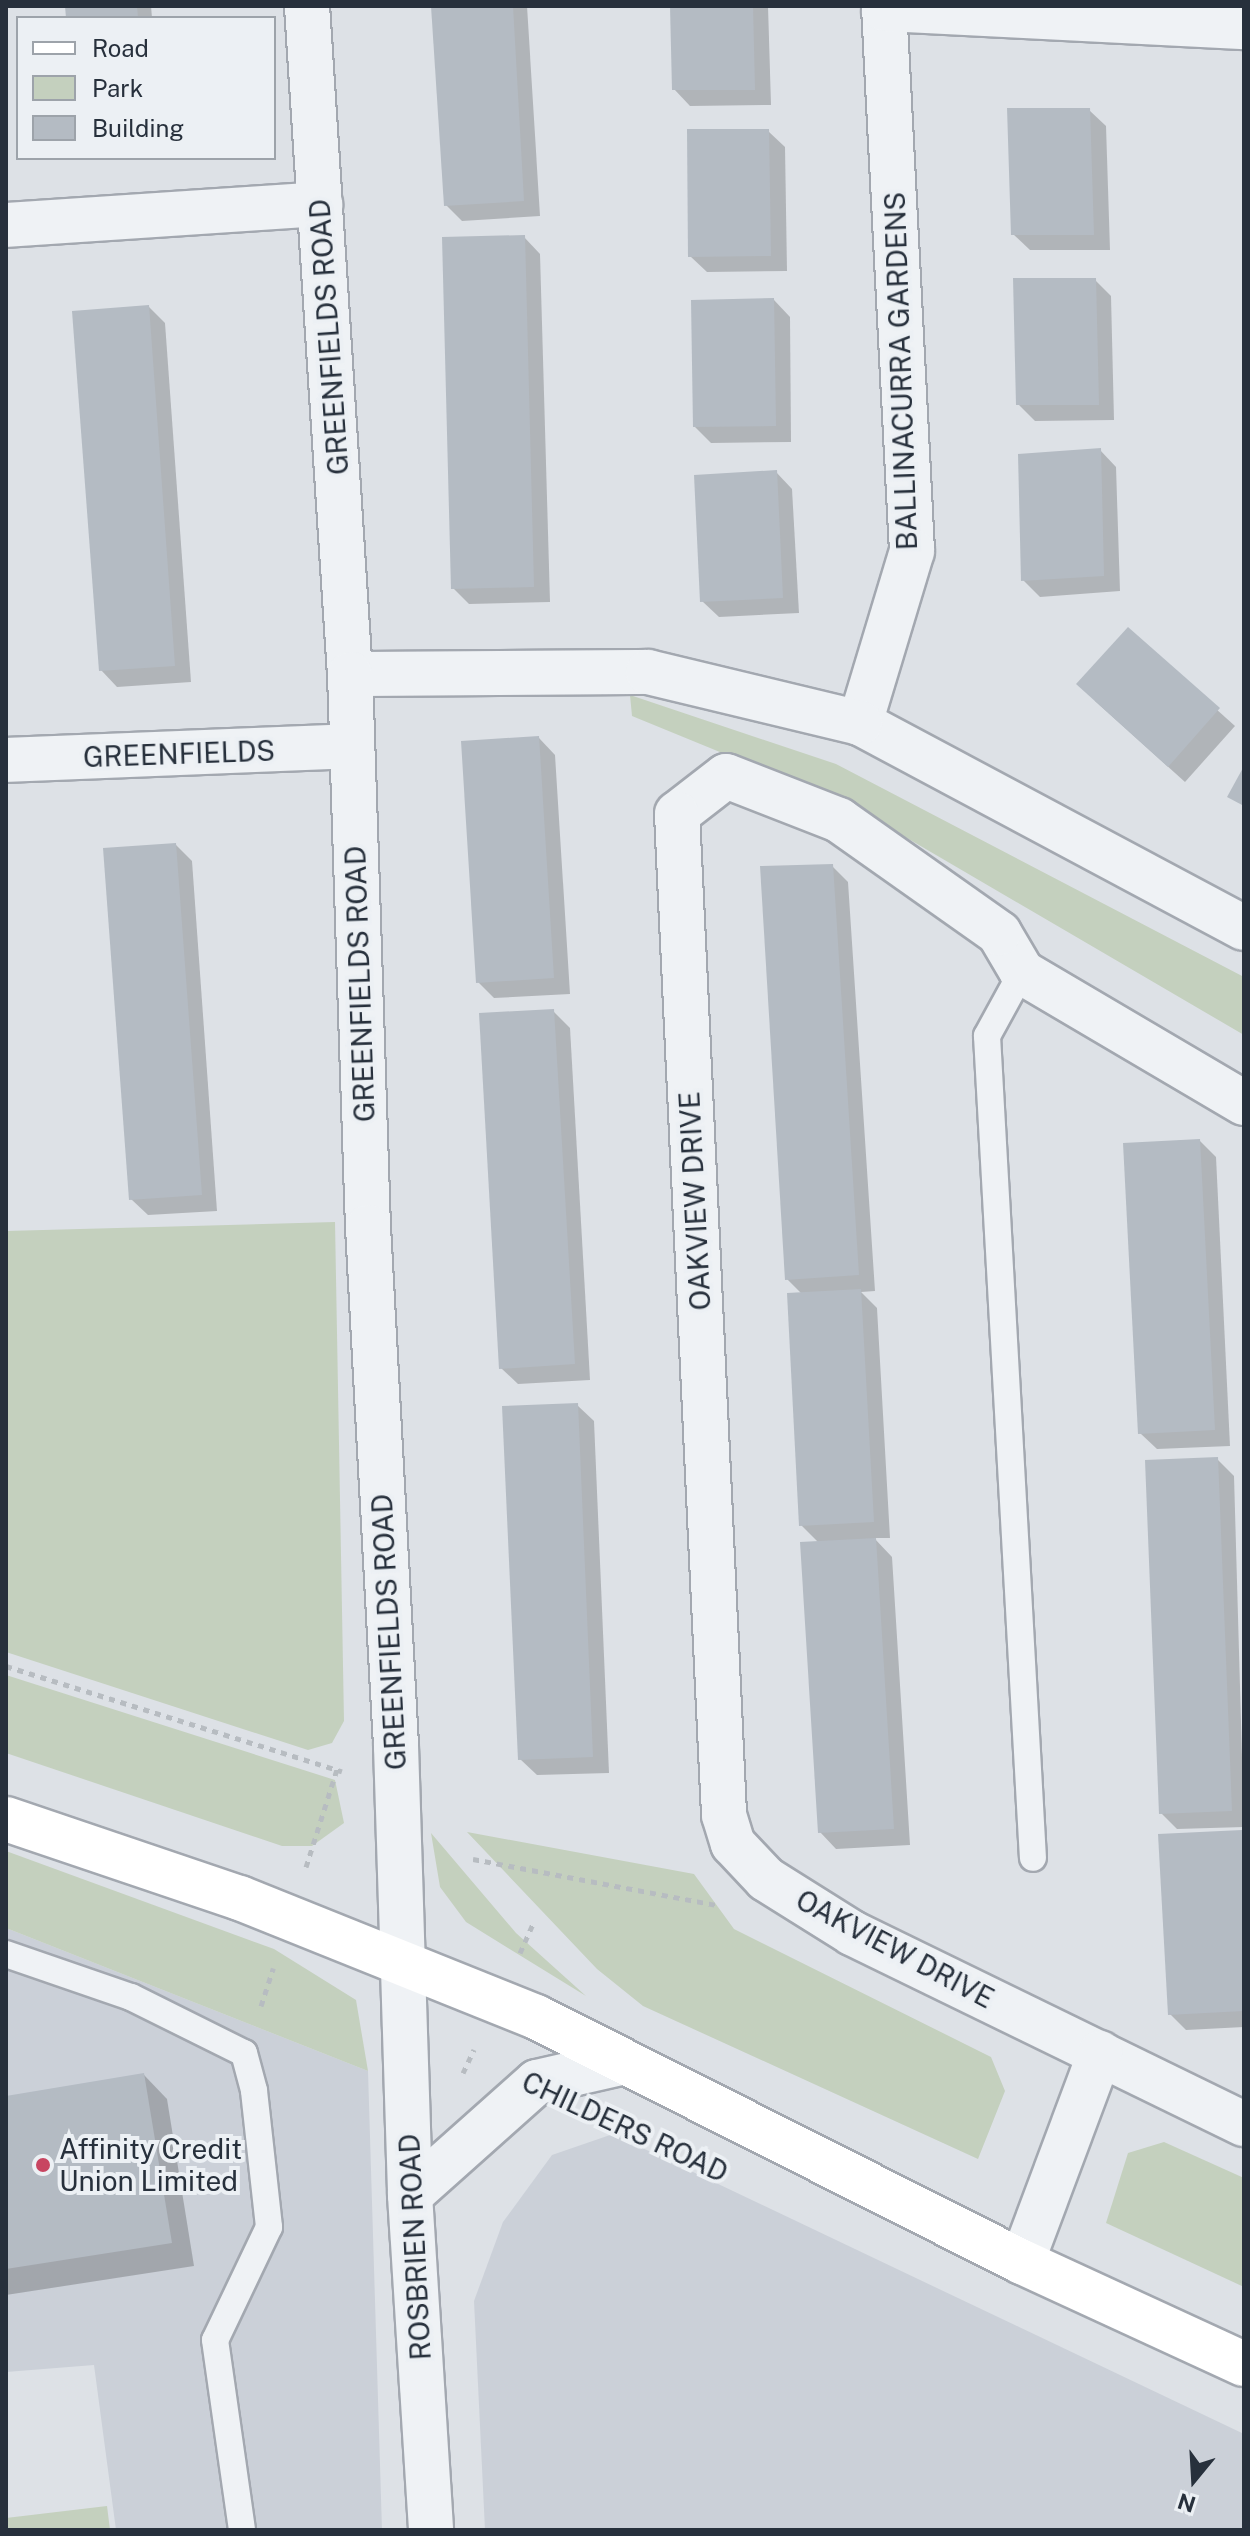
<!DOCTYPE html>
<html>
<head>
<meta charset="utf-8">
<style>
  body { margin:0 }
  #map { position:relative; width:1250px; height:2536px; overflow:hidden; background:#dde1e6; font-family:"Public Sans",sans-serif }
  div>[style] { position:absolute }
  .built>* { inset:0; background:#cbd0d8 }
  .green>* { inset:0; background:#c4d0be }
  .shadow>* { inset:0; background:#0003 }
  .building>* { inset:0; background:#b4bbc3 }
  .path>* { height:5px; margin-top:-2.5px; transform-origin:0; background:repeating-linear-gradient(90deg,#b7bcc1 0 6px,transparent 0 12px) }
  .roads { filter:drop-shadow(2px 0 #a3a8b0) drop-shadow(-2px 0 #a3a8b0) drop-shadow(0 2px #a3a8b0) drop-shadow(0 -2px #a3a8b0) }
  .service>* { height:26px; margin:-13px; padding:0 13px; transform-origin:13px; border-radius:13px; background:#eff2f5 }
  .minor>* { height:44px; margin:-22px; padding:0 22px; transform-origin:22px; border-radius:22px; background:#eff2f5 }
  .tertiary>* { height:44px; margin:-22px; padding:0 22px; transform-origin:22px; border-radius:22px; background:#eff2f5 }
  .secondary>* { height:44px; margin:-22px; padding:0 22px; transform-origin:22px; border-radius:22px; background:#fff }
  .dots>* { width:22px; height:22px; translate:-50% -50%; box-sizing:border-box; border:4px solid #ecf0f4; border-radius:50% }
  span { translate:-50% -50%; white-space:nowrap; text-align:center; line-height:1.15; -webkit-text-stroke:8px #ecf0f4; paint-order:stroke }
  .street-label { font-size:28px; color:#27303c }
  .poi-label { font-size:28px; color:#27303c }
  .left { translate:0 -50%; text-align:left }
  .frame { position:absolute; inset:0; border:8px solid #27303c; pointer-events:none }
  .legend { position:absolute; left:16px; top:16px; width:260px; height:144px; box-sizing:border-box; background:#ecf0f4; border:2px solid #9da3aa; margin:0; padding:10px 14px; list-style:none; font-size:24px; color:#27303c }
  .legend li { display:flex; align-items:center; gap:16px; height:40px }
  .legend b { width:40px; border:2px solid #9da3aa }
  .north { position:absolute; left:1154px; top:2440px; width:80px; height:80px; -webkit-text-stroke:6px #ecf0f4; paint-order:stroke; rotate:198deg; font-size:22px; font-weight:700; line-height:32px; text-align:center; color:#27303c }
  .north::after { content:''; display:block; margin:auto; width:28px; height:36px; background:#27303c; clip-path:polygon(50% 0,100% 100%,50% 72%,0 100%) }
</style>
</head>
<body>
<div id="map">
  <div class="built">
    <i style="clip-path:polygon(6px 1928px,368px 2071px,382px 2530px,116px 2530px,94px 2365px,6px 2372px)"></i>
    <i style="clip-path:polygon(613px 2134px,1244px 2434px,1244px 2530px,485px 2530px,474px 2301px,503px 2222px,552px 2155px)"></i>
  </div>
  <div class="green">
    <i style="clip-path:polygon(630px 695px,836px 764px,1244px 977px,1244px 1035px,854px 807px,632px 716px)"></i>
    <i style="clip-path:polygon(335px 1222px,344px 1721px,332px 1743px,308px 1750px,6px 1652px,6px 1231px)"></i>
    <i style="clip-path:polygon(6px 1675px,335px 1780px,344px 1823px,312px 1846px,282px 1846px,6px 1753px)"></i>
    <i style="clip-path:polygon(467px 1832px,694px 1874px,734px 1929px,991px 2057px,1005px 2091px,978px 2159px,643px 2006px,597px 1969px)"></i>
    <i style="clip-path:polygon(431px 1833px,516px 1933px,586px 1996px,466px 1922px,440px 1887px)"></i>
    <i style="clip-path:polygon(6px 1851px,274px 1949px,356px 2000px,368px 2071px,6px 1928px)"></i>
    <i style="clip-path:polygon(1164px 2142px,1244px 2178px,1244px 2287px,1106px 2223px,1128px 2153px)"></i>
    <i style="clip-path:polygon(107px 2506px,110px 2530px,6px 2530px,6px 2518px)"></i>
  </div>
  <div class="shadow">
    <i style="clip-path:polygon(67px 6px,151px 6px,152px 18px,68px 18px)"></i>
    <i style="clip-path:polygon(434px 6px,527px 6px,540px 216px,462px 221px,446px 205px)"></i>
    <i style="clip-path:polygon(672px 6px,768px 6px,771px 105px,690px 106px,674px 89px)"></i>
    <i style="clip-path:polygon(1089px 110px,1106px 126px,1110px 250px,1030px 250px,1013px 234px)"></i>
    <i style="clip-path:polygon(768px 131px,785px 147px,787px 271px,707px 272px,690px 256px)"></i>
    <i style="clip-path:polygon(524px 237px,540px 254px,550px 602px,469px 604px,453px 588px)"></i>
    <i style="clip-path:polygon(1095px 280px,1111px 296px,1114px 420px,1035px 421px,1018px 404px)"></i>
    <i style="clip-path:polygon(774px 300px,790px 317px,791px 442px,711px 443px,695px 427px)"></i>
    <i style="clip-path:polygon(149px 307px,165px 323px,191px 682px,117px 687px,101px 670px)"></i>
    <i style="clip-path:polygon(1100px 450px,1116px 467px,1120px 591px,1040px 597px,1023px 580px)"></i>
    <i style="clip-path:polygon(776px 472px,792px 489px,799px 613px,719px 617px,702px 601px)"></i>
    <i style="clip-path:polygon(1128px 630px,1235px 726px,1185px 782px,1095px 701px)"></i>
    <i style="clip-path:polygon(539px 738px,555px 755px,570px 994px,494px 998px,478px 982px)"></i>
    <i style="clip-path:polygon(176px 845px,192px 861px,217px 1211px,148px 1215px,131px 1199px)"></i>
    <i style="clip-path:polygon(832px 866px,848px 882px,875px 1291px,861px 1292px,877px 1308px,890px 1538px,874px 1538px,892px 1557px,910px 1845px,836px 1849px,820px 1832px,819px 1543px,801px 1525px,802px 1294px,787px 1279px)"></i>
    <i style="clip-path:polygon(553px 1011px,570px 1028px,590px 1380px,518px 1384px,501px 1368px)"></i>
    <i style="clip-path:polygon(1200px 1141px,1216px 1157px,1230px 1446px,1157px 1449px,1140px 1433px)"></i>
    <i style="clip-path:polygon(577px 1405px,594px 1421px,609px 1773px,537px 1775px,520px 1759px)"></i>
    <i style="clip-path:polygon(1217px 1459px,1234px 1476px,1244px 1827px,1177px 1829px,1161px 1813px)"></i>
    <i style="clip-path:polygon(1241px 1832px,1244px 1835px,1244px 2027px,1186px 2030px,1170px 2014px)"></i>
    <i style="clip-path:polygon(144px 2075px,167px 2099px,194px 2266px,6px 2295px,6px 2098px)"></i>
  </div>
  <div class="building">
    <i style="clip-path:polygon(65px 6px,137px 6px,138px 18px,66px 18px)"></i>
    <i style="clip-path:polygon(431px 6px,513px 6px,524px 201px,444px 206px)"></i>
    <i style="clip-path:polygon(670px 6px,753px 6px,755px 90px,672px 90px)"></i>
    <i style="clip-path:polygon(1007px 108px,1090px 108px,1094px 235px,1011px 235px)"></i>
    <i style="clip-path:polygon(687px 129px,769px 129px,771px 256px,688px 257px)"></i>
    <i style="clip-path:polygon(525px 235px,534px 587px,451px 589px,442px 237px)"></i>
    <i style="clip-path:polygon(1013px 278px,1096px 278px,1099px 405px,1016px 405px)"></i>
    <i style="clip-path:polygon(774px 298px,776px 426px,693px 427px,691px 300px)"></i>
    <i style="clip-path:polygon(149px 305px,175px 666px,99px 671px,72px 311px)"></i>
    <i style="clip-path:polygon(1101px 448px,1104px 576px,1021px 581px,1018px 454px)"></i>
    <i style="clip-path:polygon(777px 470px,783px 598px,700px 602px,694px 475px)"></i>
    <i style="clip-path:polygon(1128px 627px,1220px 708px,1168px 767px,1076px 684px)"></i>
    <i style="clip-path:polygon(539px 736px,554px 978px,476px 983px,461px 741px)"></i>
    <i style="clip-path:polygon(1244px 766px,1244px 806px,1227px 797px)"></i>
    <i style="clip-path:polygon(176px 843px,202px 1195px,129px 1200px,103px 848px)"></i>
    <i style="clip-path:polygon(833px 864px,859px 1275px,785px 1280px,760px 866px)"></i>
    <i style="clip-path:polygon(554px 1009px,575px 1364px,499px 1369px,479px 1013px)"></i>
    <i style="clip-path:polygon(1200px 1139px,1215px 1430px,1138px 1434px,1123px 1143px)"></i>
    <i style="clip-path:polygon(861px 1289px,874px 1522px,799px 1526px,787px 1293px)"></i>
    <i style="clip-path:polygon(578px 1403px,593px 1757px,518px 1760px,502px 1406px)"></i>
    <i style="clip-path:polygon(1218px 1457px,1232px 1811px,1159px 1814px,1145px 1460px)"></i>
    <i style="clip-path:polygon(876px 1538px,894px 1829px,818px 1833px,800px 1542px)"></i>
    <i style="clip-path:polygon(1242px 1830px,1244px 2011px,1168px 2015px,1158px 1834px)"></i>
    <i style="clip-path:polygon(144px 2073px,172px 2243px,6px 2269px,6px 2096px)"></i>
  </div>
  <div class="path">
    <i style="left:6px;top:1666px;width:352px;rotate:17.4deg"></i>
    <i style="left:473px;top:1859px;width:247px;rotate:10.7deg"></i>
    <i style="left:306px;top:1867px;width:103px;rotate:-72.4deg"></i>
    <i style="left:520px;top:1953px;width:32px;rotate:-66deg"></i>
    <i style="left:261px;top:2006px;width:40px;rotate:-72deg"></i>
    <i style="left:463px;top:2073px;width:26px;rotate:-65deg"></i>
  </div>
  <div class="roads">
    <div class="service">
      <i style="left:1022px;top:972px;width:73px;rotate:118.7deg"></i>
      <i style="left:987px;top:1036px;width:823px;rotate:86.8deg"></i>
      <i style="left:6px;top:1954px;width:132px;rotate:19deg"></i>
      <i style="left:131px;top:1997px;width:126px;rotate:26.4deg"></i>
      <i style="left:244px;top:2053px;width:39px;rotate:75deg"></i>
      <i style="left:254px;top:2091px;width:137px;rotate:83.7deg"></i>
      <i style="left:269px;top:2227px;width:125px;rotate:115.5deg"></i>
      <i style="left:215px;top:2340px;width:192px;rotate:81.9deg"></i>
    </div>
    <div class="minor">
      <i style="left:884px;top:6px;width:546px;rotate:87.06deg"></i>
      <i style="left:912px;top:551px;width:180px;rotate:106.8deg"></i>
      <i style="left:860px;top:723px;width:435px;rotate:28.1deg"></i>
      <i style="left:884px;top:9px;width:360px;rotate:2.9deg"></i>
      <i style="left:6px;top:225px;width:315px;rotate:-3.8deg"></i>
      <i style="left:350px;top:674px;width:298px;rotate:-0.4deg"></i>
      <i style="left:648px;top:672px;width:218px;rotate:13.5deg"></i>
      <i style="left:6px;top:760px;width:346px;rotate:-2.3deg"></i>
      <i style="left:1244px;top:1103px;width:258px;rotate:-149.5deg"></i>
      <i style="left:1022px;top:972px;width:45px;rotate:-120.5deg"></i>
      <i style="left:999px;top:933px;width:196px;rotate:-144.8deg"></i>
      <i style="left:839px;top:820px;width:121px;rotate:-158.7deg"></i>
      <i style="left:726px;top:776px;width:62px;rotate:142.2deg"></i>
      <i style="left:677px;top:814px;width:1002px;rotate:87.31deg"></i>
      <i style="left:724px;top:1815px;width:30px;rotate:73deg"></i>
      <i style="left:733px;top:1844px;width:48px;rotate:46.7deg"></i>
      <i style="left:766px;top:1879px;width:102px;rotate:32.1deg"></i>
      <i style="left:852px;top:1933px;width:436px;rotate:26deg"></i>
      <i style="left:1022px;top:2262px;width:223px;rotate:-69.5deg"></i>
    </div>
    <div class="tertiary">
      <i style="left:307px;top:6px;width:669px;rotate:86.32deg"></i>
      <i style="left:350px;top:674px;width:553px;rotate:88.14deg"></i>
      <i style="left:368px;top:1227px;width:520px;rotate:86.91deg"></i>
      <i style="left:396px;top:1746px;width:449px;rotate:88.2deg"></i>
      <i style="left:410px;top:2195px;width:336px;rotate:86.4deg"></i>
      <i style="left:410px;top:2195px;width:170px;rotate:-41.7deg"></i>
      <i style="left:537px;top:2082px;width:90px;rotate:-12.8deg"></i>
    </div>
    <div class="secondary">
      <i style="left:6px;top:1819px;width:247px;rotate:18.7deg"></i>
      <i style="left:240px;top:1898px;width:319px;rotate:21.9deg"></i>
      <i style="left:536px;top:2017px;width:544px;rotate:26.75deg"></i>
      <i style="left:1022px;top:2262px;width:244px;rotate:24.7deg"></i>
    </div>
  </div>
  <div class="dots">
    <i style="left:43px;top:2165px;background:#c84561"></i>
  </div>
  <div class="street-label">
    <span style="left:329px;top:337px;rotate:-94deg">GREENFIELDS ROAD</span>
    <span style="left:901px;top:371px;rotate:-92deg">BALLINACURRA GARDENS</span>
    <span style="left:179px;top:754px;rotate:-2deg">GREENFIELDS</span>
    <span style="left:360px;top:984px;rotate:-92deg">GREENFIELDS ROAD</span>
    <span style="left:695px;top:1201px;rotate:-93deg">OAKVIEW DRIVE</span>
    <span style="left:389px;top:1632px;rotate:-93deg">GREENFIELDS ROAD</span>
    <span style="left:895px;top:1949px;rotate:28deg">OAKVIEW DRIVE</span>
    <span style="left:625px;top:2127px;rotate:25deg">CHILDERS ROAD</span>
    <span style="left:415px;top:2247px;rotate:-93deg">ROSBRIEN ROAD</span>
  </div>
  <div class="poi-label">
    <span class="left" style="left:59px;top:2165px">Affinity Credit<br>Union Limited</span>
  </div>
  <div class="frame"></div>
  <ul class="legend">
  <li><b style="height:10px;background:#fff"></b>Road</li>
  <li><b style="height:22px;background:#c4d0be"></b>Park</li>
  <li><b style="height:22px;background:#b4bbc3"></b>Building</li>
  </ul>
  <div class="north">N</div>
</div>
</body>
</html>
